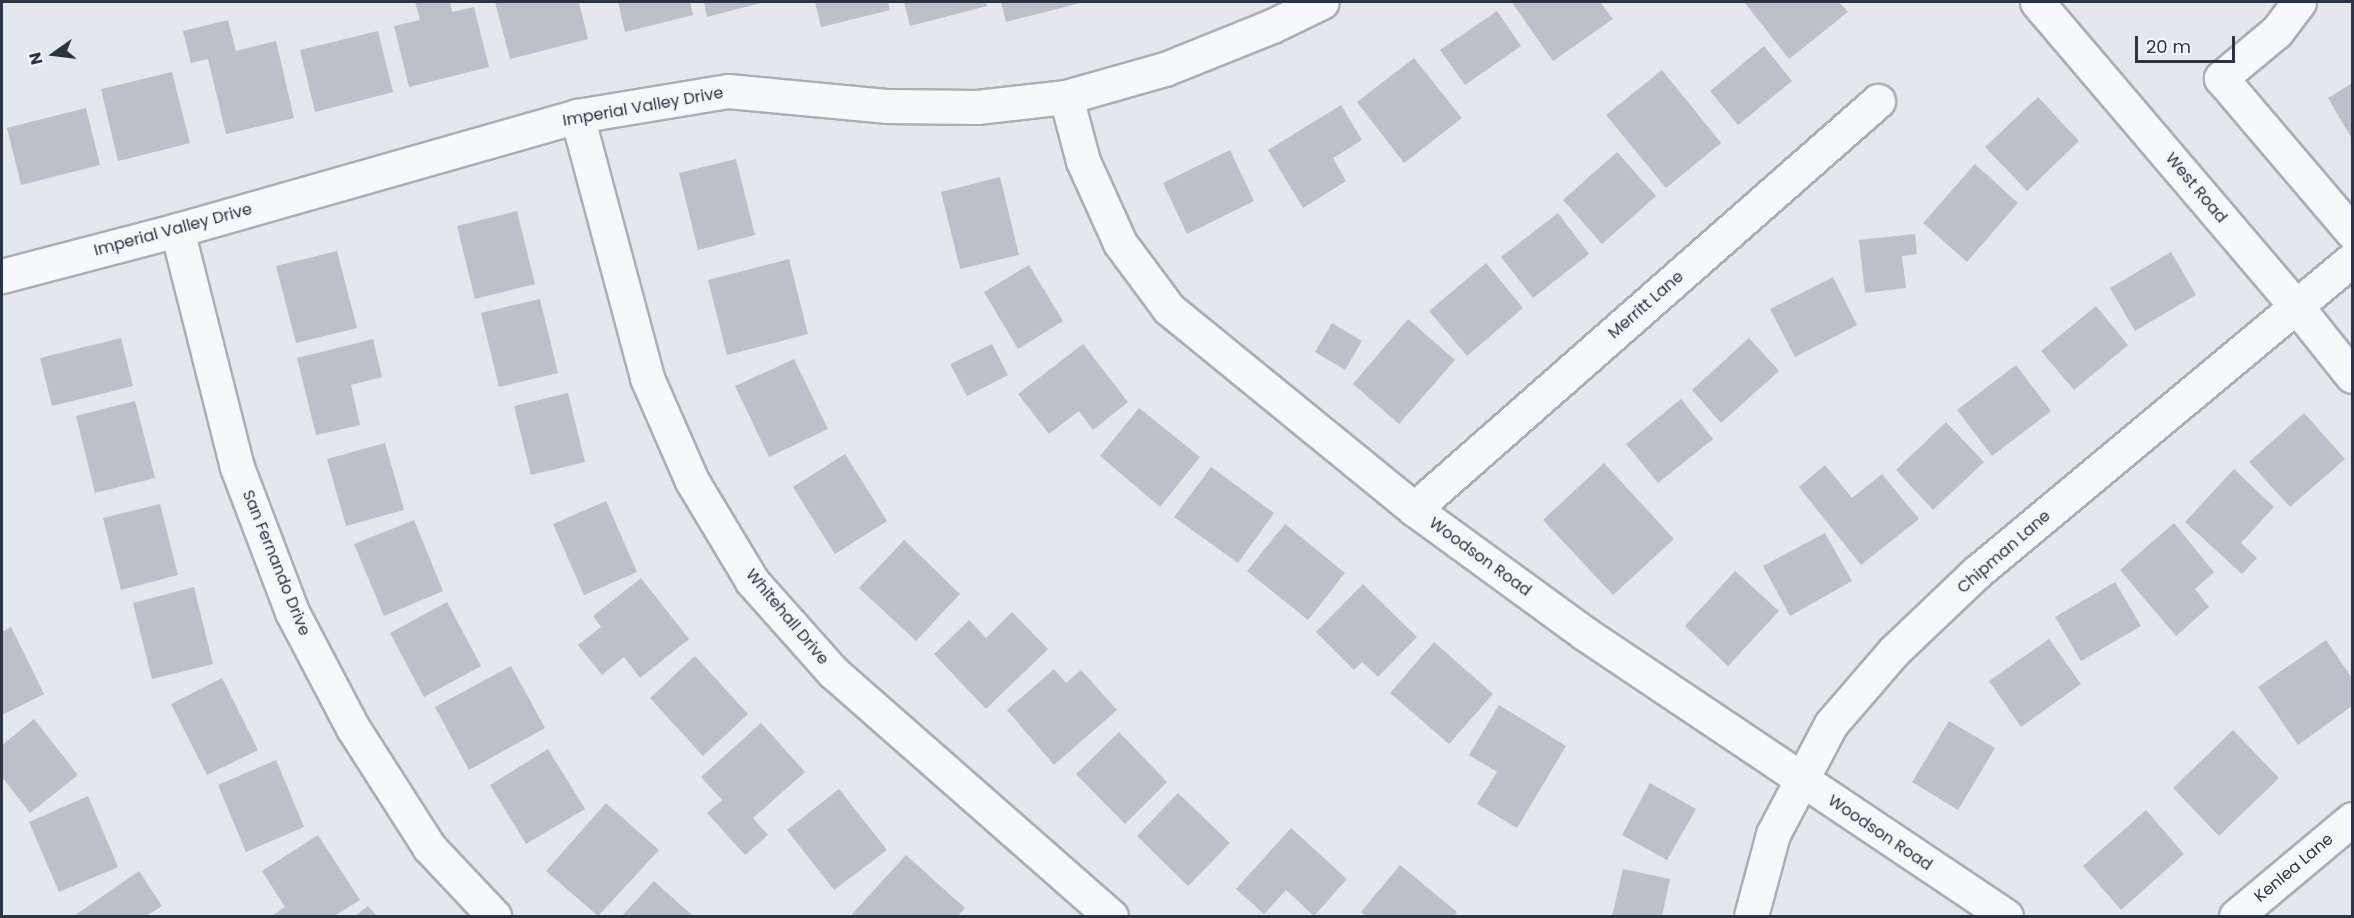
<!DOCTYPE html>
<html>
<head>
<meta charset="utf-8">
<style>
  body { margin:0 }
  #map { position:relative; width:2354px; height:918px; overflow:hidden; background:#e4e7ec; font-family:Poppins,sans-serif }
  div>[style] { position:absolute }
  .building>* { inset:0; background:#bbc0ca }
  .roads { filter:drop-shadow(2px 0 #a9aeb7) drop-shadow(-2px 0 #a9aeb7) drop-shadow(0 2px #a9aeb7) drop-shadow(0 -2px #a9aeb7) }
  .minor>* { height:33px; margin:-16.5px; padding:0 16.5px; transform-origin:16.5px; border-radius:16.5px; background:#f7f8fa }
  span { translate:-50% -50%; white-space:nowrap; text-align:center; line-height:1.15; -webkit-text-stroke:6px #f4f6f9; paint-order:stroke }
  .street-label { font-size:16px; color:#2b3445 }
  .frame { position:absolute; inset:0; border:3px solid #2b3445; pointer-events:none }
  .north { position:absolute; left:24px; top:24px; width:60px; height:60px; -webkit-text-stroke:4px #f4f6f9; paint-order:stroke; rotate:256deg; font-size:16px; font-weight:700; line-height:24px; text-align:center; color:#2b3445 }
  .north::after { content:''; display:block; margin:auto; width:21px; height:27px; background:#2b3445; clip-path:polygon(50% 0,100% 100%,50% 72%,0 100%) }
  .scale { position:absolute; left:2135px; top:36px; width:100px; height:27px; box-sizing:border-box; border:3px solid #2b3445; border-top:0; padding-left:8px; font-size:18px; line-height:21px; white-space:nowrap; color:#2b3445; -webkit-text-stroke:4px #f4f6f9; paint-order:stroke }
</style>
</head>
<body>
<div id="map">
  <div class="building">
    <i style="clip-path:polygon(415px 2px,450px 2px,452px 12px,474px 7px,489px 67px,409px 87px,394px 26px,420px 20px)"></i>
    <i style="clip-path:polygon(495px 2px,579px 2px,588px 39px,510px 59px)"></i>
    <i style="clip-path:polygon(618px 2px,690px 2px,693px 15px,625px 32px)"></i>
    <i style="clip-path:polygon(704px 2px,765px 2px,707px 17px)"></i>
    <i style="clip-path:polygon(815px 2px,888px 2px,890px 10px,821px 27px)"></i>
    <i style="clip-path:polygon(904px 2px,986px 2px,987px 6px,910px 26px)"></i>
    <i style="clip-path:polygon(1001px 2px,1084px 2px,1006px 22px)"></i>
    <i style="clip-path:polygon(1516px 2px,1600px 2px,1613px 19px,1553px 61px,1513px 4px)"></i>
    <i style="clip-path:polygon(1744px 2px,1839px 2px,1848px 12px,1789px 59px)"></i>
    <i style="clip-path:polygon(1497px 11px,1521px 46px,1465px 85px,1440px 50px)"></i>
    <i style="clip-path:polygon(228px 20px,236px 51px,276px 41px,294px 118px,226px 134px,208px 59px,191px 63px,183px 31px)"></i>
    <i style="clip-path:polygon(378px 31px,393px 92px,315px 112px,300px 50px)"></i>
    <i style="clip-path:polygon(1764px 46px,1792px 81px,1738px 125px,1710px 91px)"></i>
    <i style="clip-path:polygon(1414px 58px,1462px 118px,1404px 163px,1357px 102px)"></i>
    <i style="clip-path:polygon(1662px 70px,1721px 143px,1666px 188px,1606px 115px)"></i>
    <i style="clip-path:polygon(172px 72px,190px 143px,118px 161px,101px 89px)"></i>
    <i style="clip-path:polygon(2352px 83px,2352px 139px,2328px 98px)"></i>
    <i style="clip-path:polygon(2038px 97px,2079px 141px,2027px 191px,1985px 147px)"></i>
    <i style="clip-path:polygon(1341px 105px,1362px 140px,1333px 158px,1346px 181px,1303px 208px,1268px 150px)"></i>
    <i style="clip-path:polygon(86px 108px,100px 165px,21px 185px,7px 128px)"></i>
    <i style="clip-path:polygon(1230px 150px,1254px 201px,1187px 234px,1163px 183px)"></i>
    <i style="clip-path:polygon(1617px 152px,1656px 196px,1602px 244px,1563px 200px)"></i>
    <i style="clip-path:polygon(736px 159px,755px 235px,698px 250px,679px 173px)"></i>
    <i style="clip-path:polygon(1975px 164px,2018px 203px,1967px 262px,1923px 223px)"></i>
    <i style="clip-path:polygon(1000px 177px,1019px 255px,960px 269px,941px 192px)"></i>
    <i style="clip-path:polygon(517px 211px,535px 284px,475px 299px,457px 226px)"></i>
    <i style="clip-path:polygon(1558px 213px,1589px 254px,1533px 298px,1501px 257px)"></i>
    <i style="clip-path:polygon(1915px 234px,1917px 254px,1902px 256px,1906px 288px,1865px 293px,1859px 240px)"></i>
    <i style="clip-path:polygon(337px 251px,357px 328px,296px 343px,276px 266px)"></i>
    <i style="clip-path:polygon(2171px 252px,2196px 295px,2135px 331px,2110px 288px)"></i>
    <i style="clip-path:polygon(789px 259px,808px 334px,727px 355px,708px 280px)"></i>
    <i style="clip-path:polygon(1486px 263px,1523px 308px,1467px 356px,1429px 311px)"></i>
    <i style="clip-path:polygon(1029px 265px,1063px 321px,1018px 349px,984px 292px)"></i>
    <i style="clip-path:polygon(1833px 277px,1857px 325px,1795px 357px,1770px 309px)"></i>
    <i style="clip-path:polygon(540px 299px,558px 373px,499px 387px,481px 313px)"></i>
    <i style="clip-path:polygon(2096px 306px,2128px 345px,2074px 390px,2041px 351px)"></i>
    <i style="clip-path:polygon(1408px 319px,1455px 360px,1399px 424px,1353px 384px)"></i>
    <i style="clip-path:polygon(1332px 323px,1362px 341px,1345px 370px,1315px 352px)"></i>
    <i style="clip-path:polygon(121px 338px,133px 386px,52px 406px,40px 358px)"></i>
    <i style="clip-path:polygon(1749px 338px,1779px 371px,1721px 423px,1692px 390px)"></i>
    <i style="clip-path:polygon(373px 339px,382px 377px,351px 385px,360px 425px,316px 435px,297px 358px)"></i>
    <i style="clip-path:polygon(992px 344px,1008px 375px,967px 396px,950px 364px)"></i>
    <i style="clip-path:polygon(1083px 344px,1128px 402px,1093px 430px,1079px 411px,1049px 434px,1018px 394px)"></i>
    <i style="clip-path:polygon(794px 359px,828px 429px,769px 457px,735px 386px)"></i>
    <i style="clip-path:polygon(2016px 365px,2051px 411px,1992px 456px,1957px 410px)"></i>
    <i style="clip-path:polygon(568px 393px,585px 462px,531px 475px,514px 406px)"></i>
    <i style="clip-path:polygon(1681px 399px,1713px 439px,1658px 483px,1626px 444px)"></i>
    <i style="clip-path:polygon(135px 401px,155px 478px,95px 493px,76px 416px)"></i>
    <i style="clip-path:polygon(1139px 408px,1200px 457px,1160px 507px,1100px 456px)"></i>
    <i style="clip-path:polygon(2304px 413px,2345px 459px,2290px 507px,2249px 462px)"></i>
    <i style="clip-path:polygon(1946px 422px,1984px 462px,1933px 510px,1896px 470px)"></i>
    <i style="clip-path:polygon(385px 443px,404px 510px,346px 526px,327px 459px)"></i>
    <i style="clip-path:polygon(845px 454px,887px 521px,835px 554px,793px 487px)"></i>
    <i style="clip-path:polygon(1604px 463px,1674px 539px,1613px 595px,1543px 520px)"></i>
    <i style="clip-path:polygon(1825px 465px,1852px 498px,1882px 474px,1919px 519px,1861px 565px,1799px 487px)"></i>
    <i style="clip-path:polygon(1211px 467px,1274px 513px,1238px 563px,1174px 517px)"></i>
    <i style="clip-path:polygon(2234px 469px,2274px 507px,2241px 543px,2257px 558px,2242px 574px,2185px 522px)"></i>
    <i style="clip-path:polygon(606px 501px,637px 572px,584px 595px,553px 524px)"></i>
    <i style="clip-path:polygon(160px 504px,178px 575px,121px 590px,103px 518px)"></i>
    <i style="clip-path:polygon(414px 520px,443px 591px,384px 616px,354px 544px)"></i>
    <i style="clip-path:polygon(2174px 523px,2214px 572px,2195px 589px,2209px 607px,2176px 636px,2120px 570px)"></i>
    <i style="clip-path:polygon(1285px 524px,1345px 573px,1308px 620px,1247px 571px)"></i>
    <i style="clip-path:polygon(1825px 533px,1852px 581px,1790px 616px,1763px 566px)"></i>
    <i style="clip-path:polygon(904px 540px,960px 594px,916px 641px,859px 588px)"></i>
    <i style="clip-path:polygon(1735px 571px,1779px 611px,1728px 666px,1685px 626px)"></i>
    <i style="clip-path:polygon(641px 578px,689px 639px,640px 678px,624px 657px,602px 675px,578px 645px,601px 627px,593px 616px)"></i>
    <i style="clip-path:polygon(2115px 582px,2141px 626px,2081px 661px,2055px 617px)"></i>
    <i style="clip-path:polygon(1363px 584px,1417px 637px,1378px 677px,1362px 662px,1354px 670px,1316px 632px)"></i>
    <i style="clip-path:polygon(194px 587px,213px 664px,152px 679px,133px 603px)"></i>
    <i style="clip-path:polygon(447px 602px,481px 666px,424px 697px,390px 633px)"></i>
    <i style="clip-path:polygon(1012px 612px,1048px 649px,986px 709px,934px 654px,969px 620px,986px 638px)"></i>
    <i style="clip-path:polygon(11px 627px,44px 694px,2px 715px,2px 632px)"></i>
    <i style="clip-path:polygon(2049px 639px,2081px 684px,2021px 727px,1989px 681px)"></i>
    <i style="clip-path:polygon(2326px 640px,2352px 678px,2352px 706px,2298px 745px,2258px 687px)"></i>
    <i style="clip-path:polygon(1434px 642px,1493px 694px,1449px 744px,1390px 693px)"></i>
    <i style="clip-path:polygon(695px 656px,748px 714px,703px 756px,650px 698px)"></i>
    <i style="clip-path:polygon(511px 666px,545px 728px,469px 770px,435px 707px)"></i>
    <i style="clip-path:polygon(1054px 669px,1066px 683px,1081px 670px,1117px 710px,1054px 765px,1007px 710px)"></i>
    <i style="clip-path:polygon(222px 678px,258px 750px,207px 775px,171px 704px)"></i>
    <i style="clip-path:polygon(1499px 705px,1566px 746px,1517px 828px,1477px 804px,1497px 772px,1469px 755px)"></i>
    <i style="clip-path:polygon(34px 719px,78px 775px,30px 813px,2px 777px,2px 745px)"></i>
    <i style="clip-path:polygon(1949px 721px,1995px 748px,1958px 810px,1912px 782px)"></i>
    <i style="clip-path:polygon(761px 723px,805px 772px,753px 818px,768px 835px,745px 855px,707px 813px,722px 800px,701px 777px)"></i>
    <i style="clip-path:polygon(2233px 730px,2279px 778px,2219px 836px,2173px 788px)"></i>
    <i style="clip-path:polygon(1119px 732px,1167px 782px,1125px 824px,1076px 774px)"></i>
    <i style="clip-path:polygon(548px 749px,585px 809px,526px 844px,490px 785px)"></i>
    <i style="clip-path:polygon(276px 760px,304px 827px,246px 852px,218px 785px)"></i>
    <i style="clip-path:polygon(1650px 783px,1696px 809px,1667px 860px,1622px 835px)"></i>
    <i style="clip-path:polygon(839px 789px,887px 850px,834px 890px,787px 830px)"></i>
    <i style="clip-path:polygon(1178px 793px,1230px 843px,1188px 886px,1137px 836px)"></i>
    <i style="clip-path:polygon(88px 796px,118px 867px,59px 892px,29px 822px)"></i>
    <i style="clip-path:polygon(606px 803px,659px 850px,598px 916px,546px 871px)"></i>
    <i style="clip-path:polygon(2146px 810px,2184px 854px,2121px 910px,2083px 866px)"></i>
    <i style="clip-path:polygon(1291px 828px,1347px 879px,1314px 916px,1286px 890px,1264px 914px,1236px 889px)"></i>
    <i style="clip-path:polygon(318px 835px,360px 900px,334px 916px,272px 916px,285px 907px,262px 871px)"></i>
    <i style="clip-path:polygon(906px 855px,965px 908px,958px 916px,855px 916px,852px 914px)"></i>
    <i style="clip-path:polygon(1400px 865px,1457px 912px,1454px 916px,1366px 916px,1361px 912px)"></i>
    <i style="clip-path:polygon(1623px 869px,1670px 879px,1662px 916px,1612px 916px)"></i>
    <i style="clip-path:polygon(139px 871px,162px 906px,146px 916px,74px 916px)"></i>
    <i style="clip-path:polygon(654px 881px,693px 916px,622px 916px)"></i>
    <i style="clip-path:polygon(368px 906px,377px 916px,355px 916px)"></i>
  </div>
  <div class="roads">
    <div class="minor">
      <i style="left:2037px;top:2px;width:401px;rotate:49.6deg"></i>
      <i style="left:2297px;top:307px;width:88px;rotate:51.4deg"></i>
      <i style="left:2299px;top:2px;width:38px;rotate:127deg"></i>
      <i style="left:2276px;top:32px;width:72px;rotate:140.1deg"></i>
      <i style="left:2221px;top:78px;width:202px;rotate:49.6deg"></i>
      <i style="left:1066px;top:97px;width:66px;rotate:75.1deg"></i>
      <i style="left:1083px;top:161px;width:90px;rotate:65.7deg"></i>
      <i style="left:1120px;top:243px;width:82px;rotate:53.4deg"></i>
      <i style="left:1169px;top:309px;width:316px;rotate:39.2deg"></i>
      <i style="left:1414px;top:509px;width:210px;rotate:36.1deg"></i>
      <i style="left:1584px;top:633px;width:508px;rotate:33.85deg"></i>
      <i style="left:577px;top:116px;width:271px;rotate:75deg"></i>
      <i style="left:647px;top:378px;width:112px;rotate:66.4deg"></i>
      <i style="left:692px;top:481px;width:117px;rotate:59deg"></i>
      <i style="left:752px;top:581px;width:122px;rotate:48.3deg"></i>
      <i style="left:833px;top:672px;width:370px;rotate:41.3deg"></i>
      <i style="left:177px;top:230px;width:244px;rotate:75.8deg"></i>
      <i style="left:237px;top:467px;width:155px;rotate:69.2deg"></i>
      <i style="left:292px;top:612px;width:131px;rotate:62.3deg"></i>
      <i style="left:353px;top:728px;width:141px;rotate:57.4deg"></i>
      <i style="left:429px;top:847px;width:95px;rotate:46.7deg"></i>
      <i style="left:2px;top:276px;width:181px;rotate:-14.7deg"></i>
      <i style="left:177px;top:230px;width:416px;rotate:-15.9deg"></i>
      <i style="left:577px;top:116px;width:153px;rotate:-9.4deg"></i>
      <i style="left:728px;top:91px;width:161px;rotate:5.4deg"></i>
      <i style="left:888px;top:106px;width:89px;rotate:0.6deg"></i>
      <i style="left:977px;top:107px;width:90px;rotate:-6.4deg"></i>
      <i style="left:1066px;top:97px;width:103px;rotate:-15.8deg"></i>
      <i style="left:1165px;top:69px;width:115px;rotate:-21.9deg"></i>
      <i style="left:1272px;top:26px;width:55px;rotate:-25.6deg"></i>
      <i style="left:1414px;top:509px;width:618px;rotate:-41.33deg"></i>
      <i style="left:1751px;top:916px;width:85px;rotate:-75deg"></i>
      <i style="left:1773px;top:834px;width:124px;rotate:-62.2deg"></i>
      <i style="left:1831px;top:724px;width:96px;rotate:-49.2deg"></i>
      <i style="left:1894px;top:651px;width:115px;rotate:-43.6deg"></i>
      <i style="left:1977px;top:572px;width:488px;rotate:-39.8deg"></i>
      <i style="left:2236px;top:916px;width:151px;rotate:-39.9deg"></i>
    </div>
  </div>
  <div class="street-label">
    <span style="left:643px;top:107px;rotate:-10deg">Imperial Valley Drive</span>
    <span style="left:2196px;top:188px;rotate:50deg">West Road</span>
    <span style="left:173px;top:230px;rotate:-15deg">Imperial Valley Drive</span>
    <span style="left:1646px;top:305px;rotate:-41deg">Merritt Lane</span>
    <span style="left:2004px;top:552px;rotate:-41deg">Chipman Lane</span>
    <span style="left:1480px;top:557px;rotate:36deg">Woodson Road</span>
    <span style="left:276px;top:563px;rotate:68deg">San Fernando Drive</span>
    <span style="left:787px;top:617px;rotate:50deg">Whitehall Drive</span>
    <span style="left:1880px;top:833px;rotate:34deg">Woodson Road</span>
    <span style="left:2294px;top:868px;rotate:-40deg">Kenlea Lane</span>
  </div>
  <div class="frame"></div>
  <div class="north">N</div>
  <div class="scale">20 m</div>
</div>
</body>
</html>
